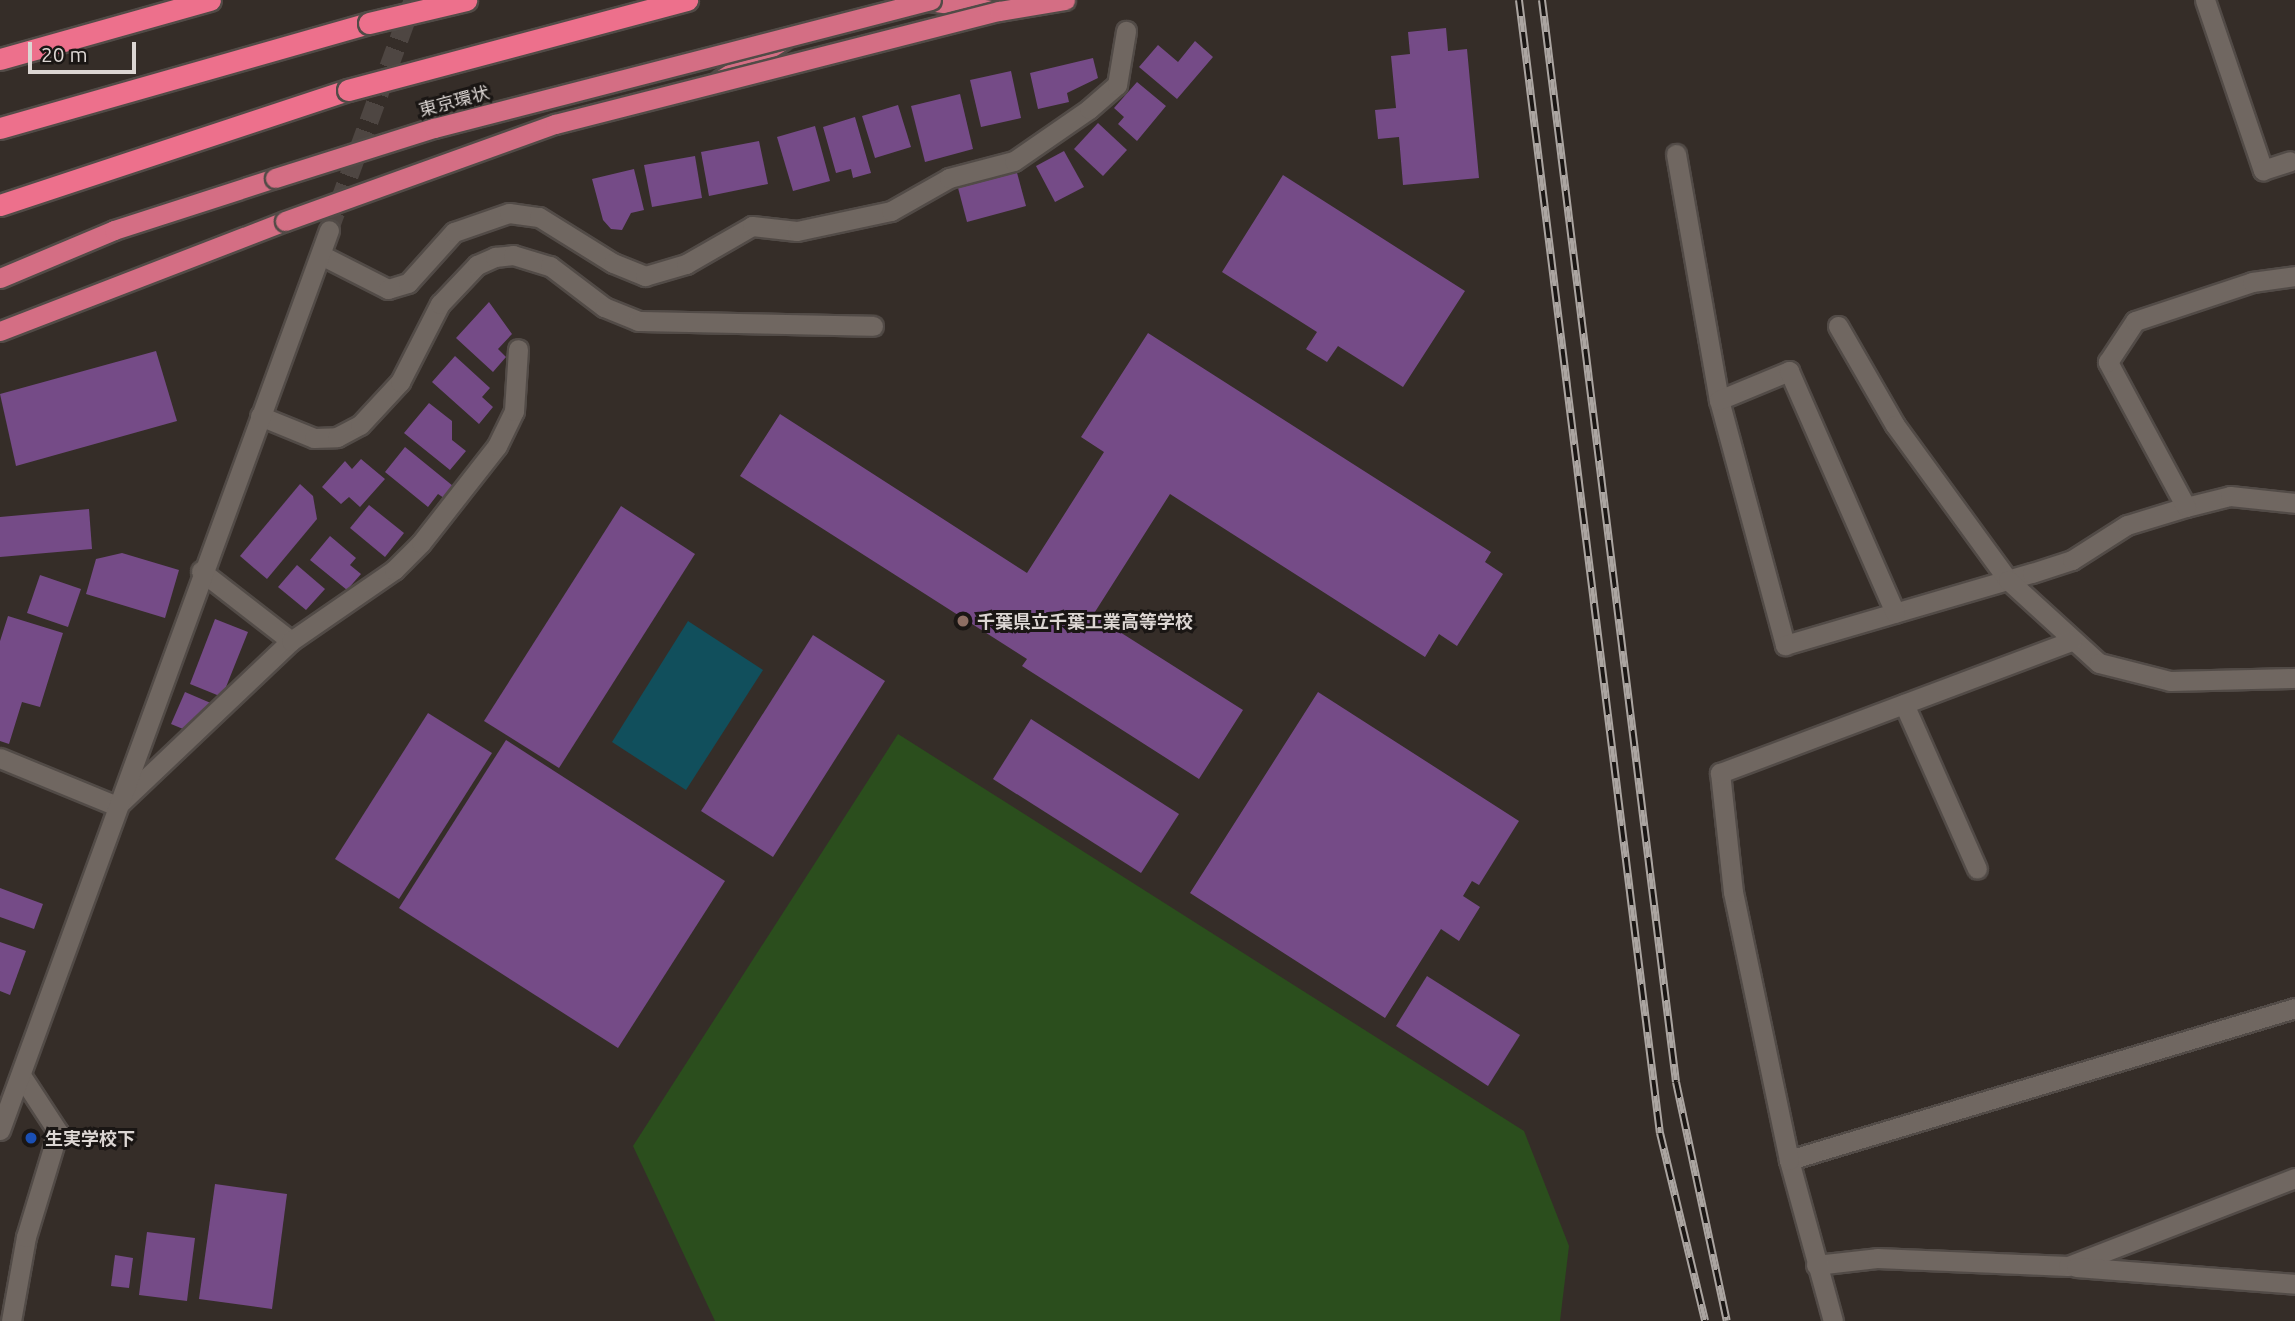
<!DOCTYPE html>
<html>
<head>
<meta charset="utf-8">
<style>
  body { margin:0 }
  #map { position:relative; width:2295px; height:1321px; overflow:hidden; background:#352d28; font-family:Ubuntu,"Noto Sans JP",sans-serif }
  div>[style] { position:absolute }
  .green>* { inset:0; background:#2b4e1d }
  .water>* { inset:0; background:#114f5c }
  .building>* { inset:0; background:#754b87 }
  .tertiary-tunnel>* { height:19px; margin-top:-9.5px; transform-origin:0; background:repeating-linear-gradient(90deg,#4e4642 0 19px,transparent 0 29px) }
  .roads { filter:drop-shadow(2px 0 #524b47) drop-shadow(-2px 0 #524b47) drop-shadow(0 2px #524b47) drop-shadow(0 -2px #524b47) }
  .service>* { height:19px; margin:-9.5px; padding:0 9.5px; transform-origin:9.5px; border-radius:9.5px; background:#706761 }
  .minor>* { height:19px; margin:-9.5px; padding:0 9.5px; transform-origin:9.5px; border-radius:9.5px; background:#706761 }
  .tertiary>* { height:19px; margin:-9.5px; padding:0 9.5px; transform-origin:9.5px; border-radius:9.5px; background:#706761 }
  .trunk>* { height:19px; margin:-9.5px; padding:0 9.5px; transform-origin:9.5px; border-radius:9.5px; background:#d46e84 }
  .motorway>* { height:21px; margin:-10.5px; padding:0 10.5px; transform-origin:10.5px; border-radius:10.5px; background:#ed708c }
  .rail>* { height:8px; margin-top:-4px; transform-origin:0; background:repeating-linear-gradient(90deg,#1a1614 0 16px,#aba5a1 0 32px); box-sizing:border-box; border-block:2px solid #aba5a1 }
  .bridges { filter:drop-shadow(2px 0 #524b47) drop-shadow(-2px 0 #524b47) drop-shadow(0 2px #524b47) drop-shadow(0 -2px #524b47) }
  .trunk-bridge>* { height:19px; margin:-9.5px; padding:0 9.5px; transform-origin:9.5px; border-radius:9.5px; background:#d46e84 }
  .motorway-bridge>* { height:21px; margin:-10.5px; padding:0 10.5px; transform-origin:10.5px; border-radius:10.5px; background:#ed708c }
  .dots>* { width:19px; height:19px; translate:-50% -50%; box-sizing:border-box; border:4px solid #1a1614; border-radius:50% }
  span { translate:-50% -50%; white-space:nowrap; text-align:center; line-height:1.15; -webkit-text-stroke:6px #1a1614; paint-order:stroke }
  .street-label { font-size:18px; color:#dcd6d3 }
  .poi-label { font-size:18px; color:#dcd6d3; font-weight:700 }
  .left { translate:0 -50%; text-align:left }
  .scale { position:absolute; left:28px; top:42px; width:108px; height:32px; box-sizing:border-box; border:4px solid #dcd6d3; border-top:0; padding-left:9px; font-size:21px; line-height:24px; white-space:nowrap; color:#dcd6d3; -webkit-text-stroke:5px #1a1614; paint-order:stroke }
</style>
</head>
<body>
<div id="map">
  <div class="green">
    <i style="clip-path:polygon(898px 734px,1524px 1131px,1569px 1246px,1560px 1321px,715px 1321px,633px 1146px)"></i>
  </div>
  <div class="water">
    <i style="clip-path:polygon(688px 621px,763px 670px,686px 790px,612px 742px)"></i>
  </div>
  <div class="building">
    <i style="clip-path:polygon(1446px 28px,1448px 51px,1467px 49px,1479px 178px,1403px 185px,1399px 137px,1378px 139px,1375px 110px,1396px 108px,1391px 56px,1410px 54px,1408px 32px)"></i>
    <i style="clip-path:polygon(1195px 41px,1213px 57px,1177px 99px,1139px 67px,1158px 45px,1178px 62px)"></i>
    <i style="clip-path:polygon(1093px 58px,1098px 78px,1067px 93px,1069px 102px,1038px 109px,1030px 73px)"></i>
    <i style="clip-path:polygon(1011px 71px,1021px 118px,981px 127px,970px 80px)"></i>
    <i style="clip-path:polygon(1137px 82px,1166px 106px,1137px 141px,1118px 124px,1124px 117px,1114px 108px)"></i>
    <i style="clip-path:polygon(960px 94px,973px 149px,925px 162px,911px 106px)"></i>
    <i style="clip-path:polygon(898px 105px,911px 147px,875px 158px,862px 116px)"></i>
    <i style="clip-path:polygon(855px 117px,871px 173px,853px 178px,851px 169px,836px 173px,823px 127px)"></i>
    <i style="clip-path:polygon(1098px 123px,1127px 150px,1103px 176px,1074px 149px)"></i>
    <i style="clip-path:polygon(815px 126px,830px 181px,793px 191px,777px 137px)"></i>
    <i style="clip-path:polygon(759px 141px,768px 184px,709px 196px,701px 152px)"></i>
    <i style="clip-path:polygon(1064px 151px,1084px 187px,1055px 202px,1036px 166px)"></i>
    <i style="clip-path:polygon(695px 156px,702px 198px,652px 207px,644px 165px)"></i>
    <i style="clip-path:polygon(634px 169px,644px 210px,631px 213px,622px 230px,611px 229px,603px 220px,592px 179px)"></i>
    <i style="clip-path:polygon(1016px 169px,1026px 206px,967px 222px,957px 184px)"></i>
    <i style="clip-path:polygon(1283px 175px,1465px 291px,1403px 387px,1338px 346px,1327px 362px,1306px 349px,1317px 332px,1222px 272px)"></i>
    <i style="clip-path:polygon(489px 302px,512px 334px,498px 349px,506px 357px,493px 372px,456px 338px)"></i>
    <i style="clip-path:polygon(1148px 333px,1491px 552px,1485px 562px,1503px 574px,1457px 646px,1439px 634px,1425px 657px,1170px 494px,1093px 615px,1243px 710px,1199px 779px,1022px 666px,1027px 659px,740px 476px,780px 414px,1027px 573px,1104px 452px,1081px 437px)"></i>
    <i style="clip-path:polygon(156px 351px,177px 421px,16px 466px,0 394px)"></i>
    <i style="clip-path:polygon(455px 356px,490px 388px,482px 397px,493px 407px,479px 424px,432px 382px)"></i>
    <i style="clip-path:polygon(429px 403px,452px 421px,452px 440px,466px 451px,450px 470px,404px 433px)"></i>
    <i style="clip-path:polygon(405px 447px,453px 486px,444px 498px,438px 494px,428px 507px,385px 472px)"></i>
    <i style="clip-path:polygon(361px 459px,385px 479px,360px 507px,349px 497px,341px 504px,322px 487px,345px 461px,352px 469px)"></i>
    <i style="clip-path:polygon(300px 484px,313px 496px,317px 519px,267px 579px,240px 556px)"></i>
    <i style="clip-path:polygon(369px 505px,404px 533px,385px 557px,350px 528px)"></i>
    <i style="clip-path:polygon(621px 506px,695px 554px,559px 768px,484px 721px)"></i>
    <i style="clip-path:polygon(89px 509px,92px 549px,0 557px,0 517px)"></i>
    <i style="clip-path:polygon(330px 536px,356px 558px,350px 565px,361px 574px,347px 590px,310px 560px)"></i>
    <i style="clip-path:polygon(122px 553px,179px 570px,165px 618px,86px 594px,96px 559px)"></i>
    <i style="clip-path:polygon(297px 565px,325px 589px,306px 610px,278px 587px)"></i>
    <i style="clip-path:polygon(40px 575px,81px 589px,68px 627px,27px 613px)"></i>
    <i style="clip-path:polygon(8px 616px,63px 633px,40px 707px,22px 702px,9px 744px,0 741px,0 641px)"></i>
    <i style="clip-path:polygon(215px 619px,248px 632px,222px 697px,190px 684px)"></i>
    <i style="clip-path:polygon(813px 635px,885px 681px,773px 857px,701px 811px)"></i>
    <i style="clip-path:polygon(185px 692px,213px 704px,188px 731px,171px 724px)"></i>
    <i style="clip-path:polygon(1318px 692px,1519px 821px,1479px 885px,1472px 881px,1463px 896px,1480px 907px,1459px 941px,1441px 929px,1385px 1018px,1190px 893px)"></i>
    <i style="clip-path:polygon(428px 713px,492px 753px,399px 899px,335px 859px)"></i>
    <i style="clip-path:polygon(1031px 719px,1179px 814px,1141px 873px,993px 779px)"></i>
    <i style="clip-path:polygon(506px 740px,725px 881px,618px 1048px,399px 908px)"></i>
    <i style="clip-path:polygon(0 888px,43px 904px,34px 929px,0 917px)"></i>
    <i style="clip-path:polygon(0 942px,26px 951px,10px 995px,0 991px)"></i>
    <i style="clip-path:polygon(1427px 976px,1520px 1035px,1488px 1086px,1396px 1026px)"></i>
    <i style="clip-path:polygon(215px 1184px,287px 1194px,272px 1309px,199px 1299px)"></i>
    <i style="clip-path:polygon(147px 1232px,195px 1238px,187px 1301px,139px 1295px)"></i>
    <i style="clip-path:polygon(115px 1255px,133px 1258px,129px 1288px,111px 1286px)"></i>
  </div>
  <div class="tertiary-tunnel">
    <i style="left:329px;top:230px;width:245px;rotate:-69.9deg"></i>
  </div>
  <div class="roads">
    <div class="service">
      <i style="left:260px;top:416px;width:58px;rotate:22.2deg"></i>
      <i style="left:314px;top:438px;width:23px;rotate:-2deg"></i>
      <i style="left:337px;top:437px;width:26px;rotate:-28deg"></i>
      <i style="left:360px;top:425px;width:59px;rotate:-47.1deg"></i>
      <i style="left:400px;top:382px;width:88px;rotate:-62.9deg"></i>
      <i style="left:440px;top:304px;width:54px;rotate:-46.5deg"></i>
      <i style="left:477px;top:265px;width:20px;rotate:-24deg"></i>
      <i style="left:495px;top:257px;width:18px;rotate:-6deg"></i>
      <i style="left:513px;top:255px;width:39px;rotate:17deg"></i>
      <i style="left:550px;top:266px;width:68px;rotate:37.2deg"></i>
      <i style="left:604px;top:307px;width:37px;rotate:22deg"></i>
      <i style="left:638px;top:321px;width:235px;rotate:1.2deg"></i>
      <i style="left:201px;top:571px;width:114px;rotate:37.9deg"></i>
      <i style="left:0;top:758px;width:126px;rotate:22.3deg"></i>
      <i style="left:117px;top:806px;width:240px;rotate:-43.5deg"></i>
      <i style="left:291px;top:641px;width:125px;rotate:-34.6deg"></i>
      <i style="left:394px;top:570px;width:38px;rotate:-45deg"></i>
      <i style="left:421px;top:543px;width:123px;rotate:-51.9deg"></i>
      <i style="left:497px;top:446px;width:39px;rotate:-64deg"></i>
      <i style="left:514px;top:411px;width:62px;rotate:-86.3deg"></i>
      <i style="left:11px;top:1321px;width:85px;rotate:-79.9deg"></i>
      <i style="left:26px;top:1237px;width:110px;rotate:-73.1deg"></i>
      <i style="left:58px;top:1132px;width:66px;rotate:-123.2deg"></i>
    </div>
    <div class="minor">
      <i style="left:2205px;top:0;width:180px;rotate:71.2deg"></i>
      <i style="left:2263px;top:170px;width:28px;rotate:-18deg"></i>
      <i style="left:1676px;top:154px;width:250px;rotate:80.1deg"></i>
      <i style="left:1719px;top:400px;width:254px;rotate:74.9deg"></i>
      <i style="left:1785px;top:645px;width:257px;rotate:-16.3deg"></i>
      <i style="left:2032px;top:573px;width:42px;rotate:-18deg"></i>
      <i style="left:2072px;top:560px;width:65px;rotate:-32.5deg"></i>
      <i style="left:2127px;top:525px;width:62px;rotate:-17deg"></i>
      <i style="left:2186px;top:507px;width:45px;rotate:-14deg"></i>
      <i style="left:2230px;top:496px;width:65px;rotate:6.1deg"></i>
      <i style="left:321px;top:255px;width:75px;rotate:26.9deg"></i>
      <i style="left:388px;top:289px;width:21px;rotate:-17deg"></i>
      <i style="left:408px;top:283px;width:69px;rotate:-48deg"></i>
      <i style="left:454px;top:232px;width:58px;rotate:-19.1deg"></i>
      <i style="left:509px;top:213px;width:30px;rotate:8deg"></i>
      <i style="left:539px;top:217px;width:87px;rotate:31.9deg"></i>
      <i style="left:613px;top:263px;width:35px;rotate:22deg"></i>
      <i style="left:645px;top:276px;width:43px;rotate:-16.3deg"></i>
      <i style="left:686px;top:264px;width:76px;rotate:-29.9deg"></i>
      <i style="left:752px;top:226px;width:45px;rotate:6.3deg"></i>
      <i style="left:797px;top:231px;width:96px;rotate:-12deg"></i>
      <i style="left:891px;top:211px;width:67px;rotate:-29.6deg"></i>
      <i style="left:949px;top:178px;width:67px;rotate:-14.7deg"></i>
      <i style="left:1014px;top:161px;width:91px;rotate:-34.7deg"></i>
      <i style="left:1089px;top:109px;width:37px;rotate:-41deg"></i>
      <i style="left:1117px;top:85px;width:55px;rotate:-80.5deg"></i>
      <i style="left:1838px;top:326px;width:114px;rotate:60.1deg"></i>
      <i style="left:1895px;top:425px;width:192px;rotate:53.9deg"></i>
      <i style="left:2008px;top:580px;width:123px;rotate:42.4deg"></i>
      <i style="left:2099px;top:663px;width:73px;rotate:14.2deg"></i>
      <i style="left:2170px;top:681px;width:125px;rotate:-1.4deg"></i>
      <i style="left:1719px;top:400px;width:76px;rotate:-22.5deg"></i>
      <i style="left:1789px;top:371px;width:264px;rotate:66.3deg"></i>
      <i style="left:2186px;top:507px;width:165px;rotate:-118.3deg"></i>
      <i style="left:2108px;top:362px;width:49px;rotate:-56.6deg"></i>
      <i style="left:2135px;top:321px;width:123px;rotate:-18.4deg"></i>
      <i style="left:2252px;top:282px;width:43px;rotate:-7.9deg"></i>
      <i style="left:1904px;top:704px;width:180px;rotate:66.1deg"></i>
      <i style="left:1789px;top:1160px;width:528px;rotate:-16.72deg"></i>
      <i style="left:1816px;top:1265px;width:61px;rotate:-6.5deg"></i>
      <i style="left:1877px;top:1258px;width:191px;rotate:2.4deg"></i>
      <i style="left:2068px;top:1266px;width:243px;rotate:-21.2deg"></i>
      <i style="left:2076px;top:1267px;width:220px;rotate:4.4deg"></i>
      <i style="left:1833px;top:1321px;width:167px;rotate:-105.3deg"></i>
      <i style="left:1789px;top:1160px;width:274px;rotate:-101.8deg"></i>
      <i style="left:1733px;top:892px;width:120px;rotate:-96.2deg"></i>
      <i style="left:1720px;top:773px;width:376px;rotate:-20.6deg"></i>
    </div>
    <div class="tertiary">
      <i style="left:0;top:1130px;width:958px;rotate:-69.92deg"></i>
    </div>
    <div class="trunk">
      <i style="left:928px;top:1px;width:71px;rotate:8.1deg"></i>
      <i style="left:720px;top:80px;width:75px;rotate:-32.4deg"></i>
      <i style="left:0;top:278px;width:124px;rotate:-22.8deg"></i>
      <i style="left:114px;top:230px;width:169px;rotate:-17.9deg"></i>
      <i style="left:0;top:331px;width:305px;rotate:-21.1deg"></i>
    </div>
    <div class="motorway">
      <i style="left:0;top:59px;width:218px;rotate:-15.7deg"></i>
      <i style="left:0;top:128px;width:384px;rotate:-15.9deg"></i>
      <i style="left:0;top:205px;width:367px;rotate:-18.3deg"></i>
    </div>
  </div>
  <div class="rail">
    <i style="left:1519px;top:0;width:1142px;rotate:82.91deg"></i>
    <i style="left:1660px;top:1133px;width:193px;rotate:76.5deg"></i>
    <i style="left:1542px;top:0;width:1090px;rotate:82.94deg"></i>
    <i style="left:1676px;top:1082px;width:244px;rotate:78deg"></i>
  </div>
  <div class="bridges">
    <div class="trunk-bridge">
      <i style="left:275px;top:178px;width:167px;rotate:-17.5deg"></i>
      <i style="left:434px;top:128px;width:513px;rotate:-14.44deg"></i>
      <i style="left:285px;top:221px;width:287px;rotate:-19.8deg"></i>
      <i style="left:555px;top:124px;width:458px;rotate:-14.3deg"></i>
      <i style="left:999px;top:11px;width:67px;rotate:-9.5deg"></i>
    </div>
    <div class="motorway-bridge">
      <i style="left:369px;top:23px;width:100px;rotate:-13.3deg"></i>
      <i style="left:348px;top:90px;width:351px;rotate:-14.9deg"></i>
    </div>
  </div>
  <div class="dots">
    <i style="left:963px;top:621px;background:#8d6e63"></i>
    <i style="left:31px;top:1138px;background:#1a4fb4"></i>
  </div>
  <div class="street-label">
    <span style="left:454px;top:101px;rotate:-15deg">東京環状</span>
  </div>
  <div class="poi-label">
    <span class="left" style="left:977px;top:621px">千葉県立千葉工業高等学校</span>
    <span class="left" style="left:45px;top:1138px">生実学校下</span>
  </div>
  <div class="scale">20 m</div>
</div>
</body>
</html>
